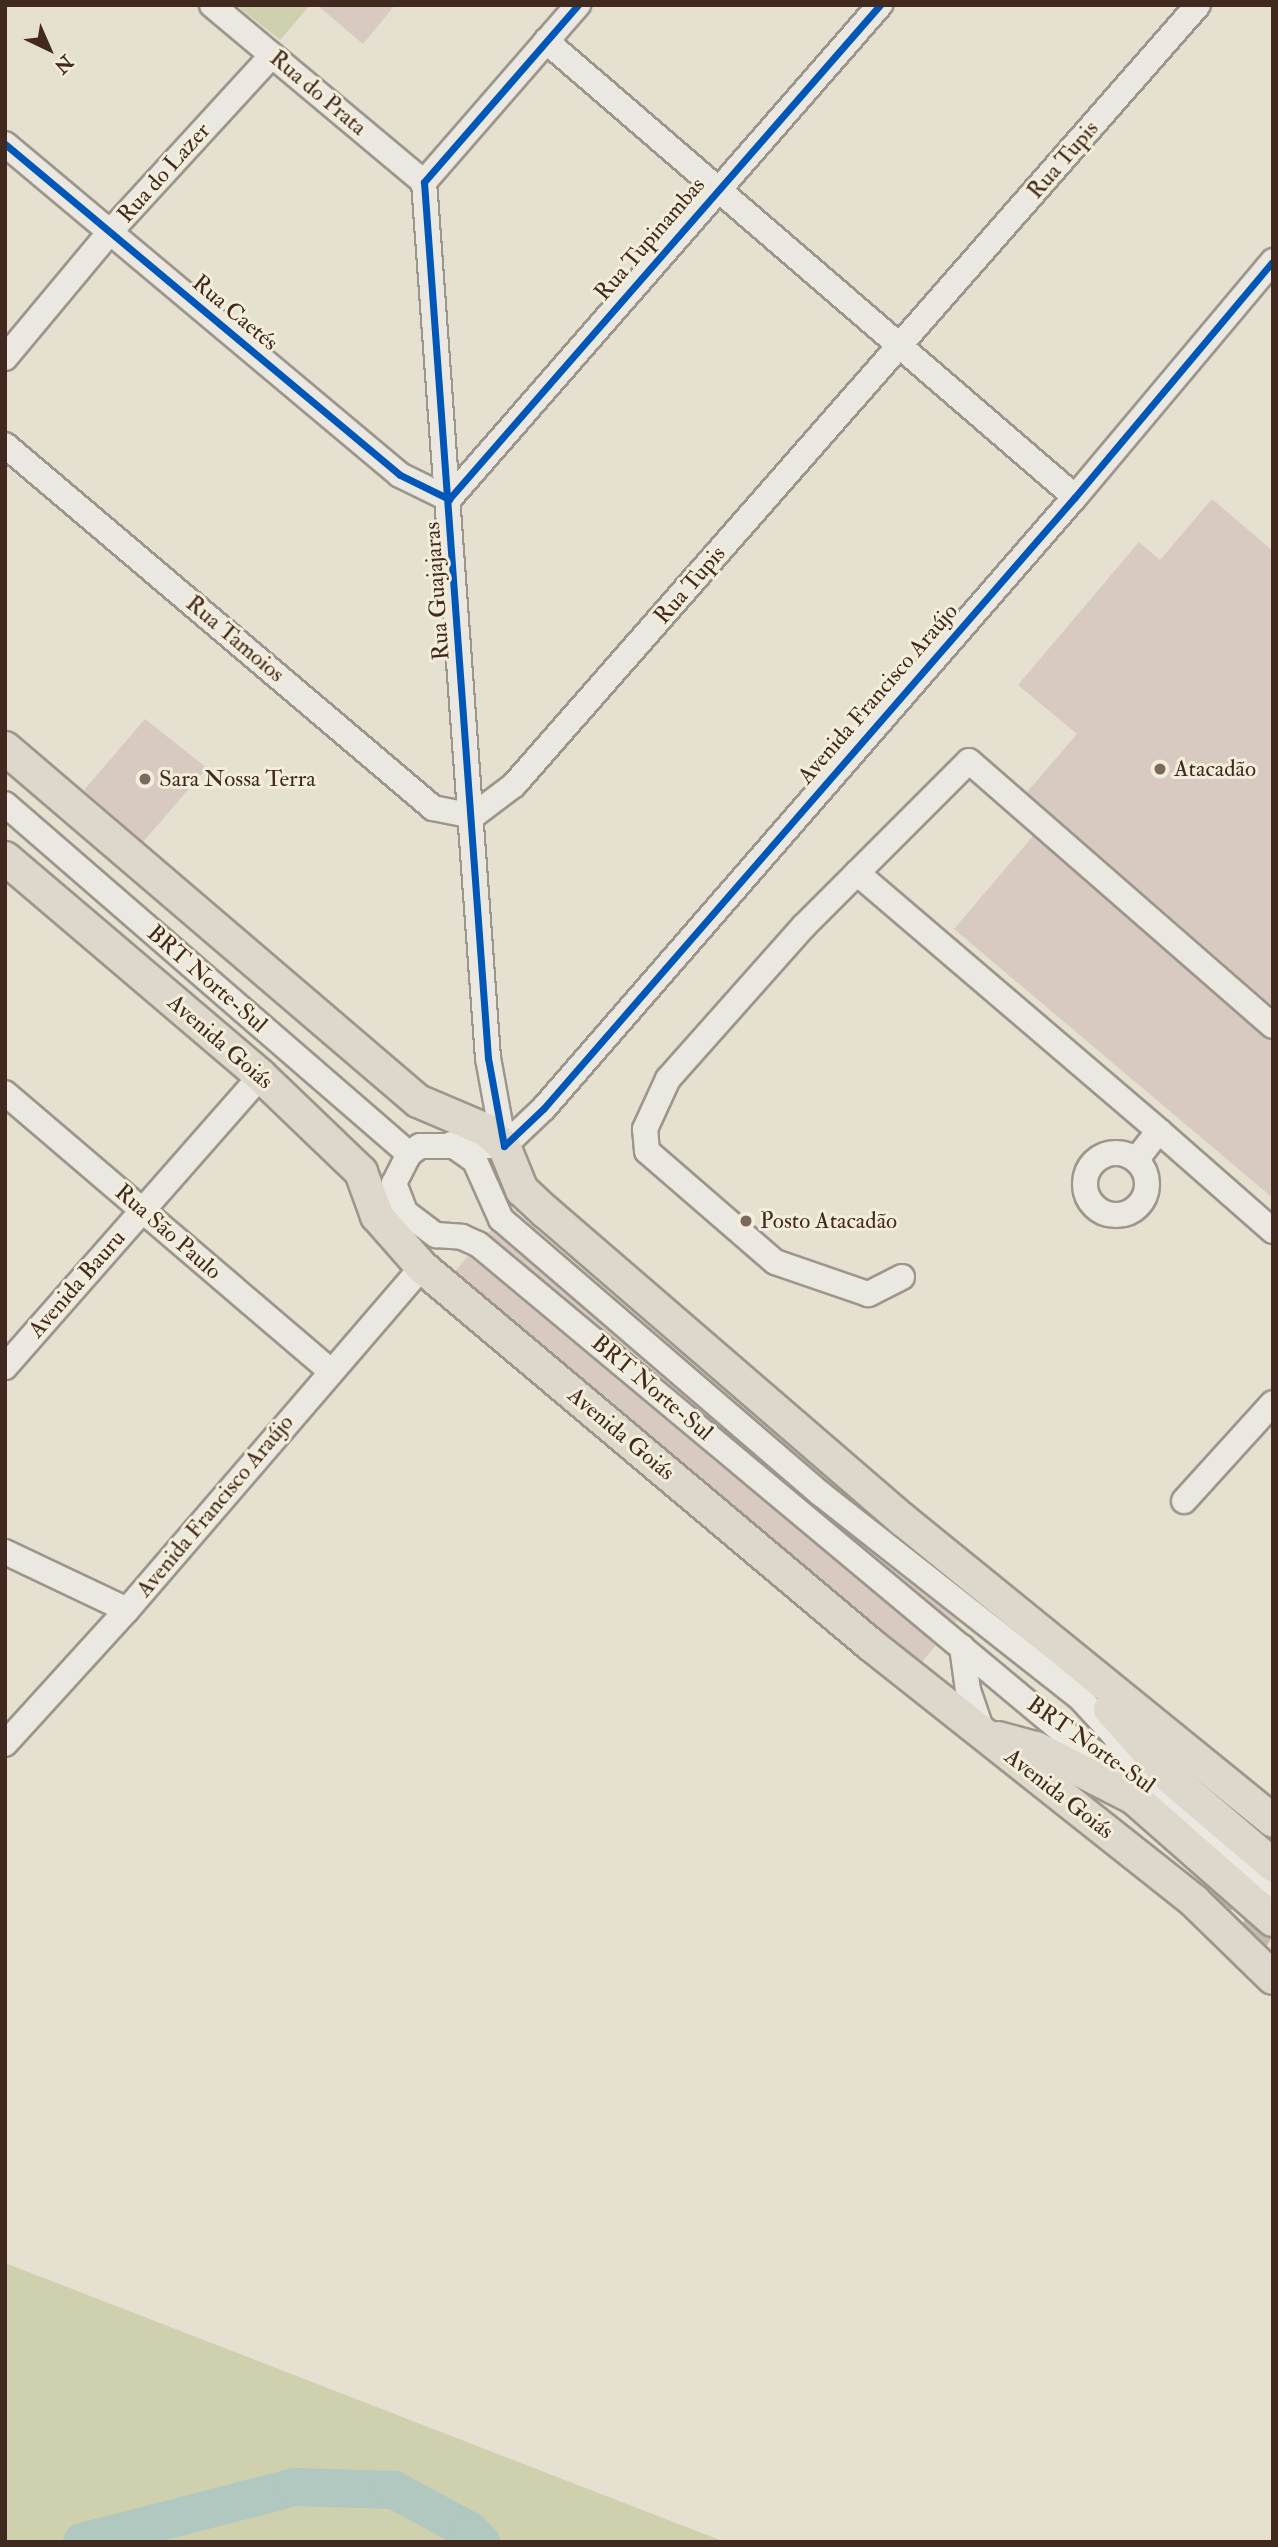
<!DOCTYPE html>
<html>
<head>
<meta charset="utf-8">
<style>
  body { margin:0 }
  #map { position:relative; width:1278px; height:2547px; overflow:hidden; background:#e5e0cf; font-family:"IM FELL Double Pica",serif }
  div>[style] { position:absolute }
  .green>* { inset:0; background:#ced0ae }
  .river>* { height:38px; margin:-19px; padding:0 19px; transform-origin:19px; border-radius:19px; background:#b0c8c0 }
  .building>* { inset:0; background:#d8cac0 }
  .major-tunnel>* { height:32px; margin-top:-16px; transform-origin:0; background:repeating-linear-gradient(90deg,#c4bbac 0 32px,transparent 0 48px) }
  .roads { filter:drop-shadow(2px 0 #9c968c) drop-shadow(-2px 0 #9c968c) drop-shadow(0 2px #9c968c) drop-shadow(0 -2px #9c968c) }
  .minor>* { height:24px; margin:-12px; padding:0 12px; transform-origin:12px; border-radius:12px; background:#eae8e0 }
  .minor>.ring { margin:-12px; padding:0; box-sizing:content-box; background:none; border:24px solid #eae8e0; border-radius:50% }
  .major>* { height:32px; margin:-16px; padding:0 16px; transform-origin:16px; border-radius:16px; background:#ddd8cb }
  .cycleway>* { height:7px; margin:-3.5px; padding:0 3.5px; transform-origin:3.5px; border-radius:3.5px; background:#0057b8 }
  .dots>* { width:19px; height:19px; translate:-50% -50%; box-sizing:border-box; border:4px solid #f3eddb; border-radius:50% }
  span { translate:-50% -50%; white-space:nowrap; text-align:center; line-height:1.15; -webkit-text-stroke:6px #f3eddb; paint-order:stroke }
  .street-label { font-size:23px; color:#42291f }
  .poi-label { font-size:23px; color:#42291f }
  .left { translate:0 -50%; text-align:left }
  .frame { position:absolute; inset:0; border:7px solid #42291f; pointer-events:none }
  .north { position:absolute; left:14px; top:14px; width:70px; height:70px; -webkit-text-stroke:5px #f3eddb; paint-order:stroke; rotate:136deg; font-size:19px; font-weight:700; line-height:28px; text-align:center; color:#42291f }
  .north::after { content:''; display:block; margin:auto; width:24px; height:32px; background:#42291f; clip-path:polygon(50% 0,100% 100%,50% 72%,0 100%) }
</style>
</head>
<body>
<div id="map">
  <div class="green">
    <i style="clip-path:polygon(236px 5px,310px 5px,280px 40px)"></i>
    <i style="clip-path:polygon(5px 2263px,725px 2542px,5px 2542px)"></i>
  </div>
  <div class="river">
    <i style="left:82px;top:2542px;width:220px;rotate:-14.5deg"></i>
    <i style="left:295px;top:2487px;width:99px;rotate:1.7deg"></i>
    <i style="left:394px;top:2490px;width:86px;rotate:28.3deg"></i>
    <i style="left:470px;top:2531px;width:16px;rotate:45deg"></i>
  </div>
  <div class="building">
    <i style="clip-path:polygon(317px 5px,395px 5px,363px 44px)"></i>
    <i style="clip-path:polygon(1212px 499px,1273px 551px,1273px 1006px,1027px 792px,1077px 734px,1018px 685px,1139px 542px,1160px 560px)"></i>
    <i style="clip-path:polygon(145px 719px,207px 768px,143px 842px,84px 790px)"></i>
    <i style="clip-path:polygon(1033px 836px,1263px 1037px,1273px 1041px,1273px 1198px,954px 929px)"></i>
    <i style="clip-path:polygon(491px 1230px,710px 1418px,488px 1233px)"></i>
    <i style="clip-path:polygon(468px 1256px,470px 1257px,936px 1645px,922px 1662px,882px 1630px,455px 1271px)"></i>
    <i style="clip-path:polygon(866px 1548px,957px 1620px,955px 1623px)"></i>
  </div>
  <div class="major-tunnel">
    <i style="left:1199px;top:1903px;width:84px;rotate:27.8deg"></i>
  </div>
  <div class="roads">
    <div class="minor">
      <i style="left:212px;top:5px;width:276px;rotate:39.9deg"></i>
      <i style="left:546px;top:41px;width:698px;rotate:40.76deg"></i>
      <i style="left:5px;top:144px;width:515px;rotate:39.96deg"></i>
      <i style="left:400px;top:475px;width:55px;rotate:26.1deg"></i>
      <i style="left:449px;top:499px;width:656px;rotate:-48.9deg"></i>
      <i style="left:5px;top:358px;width:163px;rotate:-50.2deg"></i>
      <i style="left:109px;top:233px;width:241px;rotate:-47.5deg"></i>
      <i style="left:5px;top:445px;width:561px;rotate:40.3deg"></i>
      <i style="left:433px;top:808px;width:41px;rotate:11.3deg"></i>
      <i style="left:5px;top:804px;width:535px;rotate:40.9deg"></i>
      <i style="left:473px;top:816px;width:51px;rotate:-37.1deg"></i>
      <i style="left:514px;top:785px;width:1037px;rotate:-48.75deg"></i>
      <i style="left:857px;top:873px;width:397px;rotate:40.5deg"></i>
      <i style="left:5px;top:1093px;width:428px;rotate:40.5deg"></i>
      <i style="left:451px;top:1144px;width:29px;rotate:35deg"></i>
      <i style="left:475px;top:1161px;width:64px;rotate:65.9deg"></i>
      <i style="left:501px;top:1219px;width:422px;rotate:40.7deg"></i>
      <i style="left:821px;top:1494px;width:330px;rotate:38.2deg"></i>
      <i style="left:1080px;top:1698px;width:50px;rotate:47.4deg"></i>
      <i style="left:1114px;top:1735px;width:36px;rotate:58deg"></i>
      <i style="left:1133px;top:1765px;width:190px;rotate:42.4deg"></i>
      <i style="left:504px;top:1146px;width:89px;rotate:-100.3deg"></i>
      <i style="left:488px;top:1058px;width:878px;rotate:-94.18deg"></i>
      <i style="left:424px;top:182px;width:235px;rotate:-49deg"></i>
      <i style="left:504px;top:1146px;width:55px;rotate:-43.5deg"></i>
      <i style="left:544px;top:1108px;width:809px;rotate:-49.01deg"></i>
      <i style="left:1075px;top:497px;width:308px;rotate:-50deg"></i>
      <i style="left:504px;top:1146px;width:84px;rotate:180deg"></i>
      <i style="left:420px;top:1146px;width:14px;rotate:144deg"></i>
      <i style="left:409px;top:1154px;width:33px;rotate:117deg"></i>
      <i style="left:394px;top:1183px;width:31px;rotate:69deg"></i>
      <i style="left:405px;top:1212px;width:39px;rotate:37deg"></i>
      <i style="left:436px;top:1235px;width:26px;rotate:4deg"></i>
      <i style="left:462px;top:1237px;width:17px;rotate:24deg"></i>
      <i style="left:478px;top:1244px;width:763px;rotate:39.84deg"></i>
      <i style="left:1064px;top:1733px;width:118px;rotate:32.2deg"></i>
      <i class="ring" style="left:1085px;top:1153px;width:38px;height:38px"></i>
      <i style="left:1136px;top:1160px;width:37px;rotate:-52deg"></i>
      <i style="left:1159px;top:1131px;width:152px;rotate:41.3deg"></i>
      <i style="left:902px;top:1277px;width:38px;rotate:153deg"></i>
      <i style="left:868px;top:1294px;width:98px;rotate:-161deg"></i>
      <i style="left:775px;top:1262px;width:169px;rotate:-139.1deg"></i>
      <i style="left:647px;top:1151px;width:22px;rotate:-95deg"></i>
      <i style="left:645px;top:1129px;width:55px;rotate:-65.3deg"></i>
      <i style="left:668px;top:1079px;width:205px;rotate:-48.4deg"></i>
      <i style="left:804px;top:926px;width:233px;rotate:-45deg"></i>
      <i style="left:969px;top:761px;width:403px;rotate:41.1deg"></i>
      <i style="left:5px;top:1367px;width:388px;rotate:-48.7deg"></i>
      <i style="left:1184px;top:1501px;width:132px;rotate:-47.8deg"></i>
      <i style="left:5px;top:1552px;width:135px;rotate:25.4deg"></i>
      <i style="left:962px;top:1647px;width:43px;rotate:82.1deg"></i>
      <i style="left:968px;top:1690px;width:46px;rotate:71.2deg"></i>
      <i style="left:5px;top:1744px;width:181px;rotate:-47.7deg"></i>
      <i style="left:127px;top:1610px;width:452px;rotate:-49.3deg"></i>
    </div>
    <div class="major">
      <i style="left:5px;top:748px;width:543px;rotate:40.52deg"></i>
      <i style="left:418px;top:1101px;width:74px;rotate:23.1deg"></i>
      <i style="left:486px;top:1130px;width:24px;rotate:42deg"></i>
      <i style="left:504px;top:1146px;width:48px;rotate:67.8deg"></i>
      <i style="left:522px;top:1190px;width:33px;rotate:43deg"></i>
      <i style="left:546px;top:1212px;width:472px;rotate:40.8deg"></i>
      <i style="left:903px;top:1520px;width:477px;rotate:39.1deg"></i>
      <i style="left:5px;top:858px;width:336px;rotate:40.4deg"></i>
      <i style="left:261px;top:1076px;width:139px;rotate:43.8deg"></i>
      <i style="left:361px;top:1172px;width:47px;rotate:70deg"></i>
      <i style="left:377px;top:1216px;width:68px;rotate:48.6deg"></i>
      <i style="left:422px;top:1267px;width:586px;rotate:40.08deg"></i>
      <i style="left:870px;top:1644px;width:414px;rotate:38.4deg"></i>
      <i style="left:1194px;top:1901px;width:110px;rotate:44.3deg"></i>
      <i style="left:1110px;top:1709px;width:94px;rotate:48.5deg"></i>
      <i style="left:1172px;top:1779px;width:133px;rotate:40.4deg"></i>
      <i style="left:998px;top:1738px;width:39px;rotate:15deg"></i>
      <i style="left:1036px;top:1748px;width:110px;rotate:27deg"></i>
      <i style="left:1134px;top:1798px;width:185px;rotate:41.3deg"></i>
    </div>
  </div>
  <div class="cycleway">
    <i style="left:5px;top:144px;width:515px;rotate:39.96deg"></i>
    <i style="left:400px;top:475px;width:55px;rotate:26.1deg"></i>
    <i style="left:449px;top:499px;width:656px;rotate:-48.9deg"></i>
    <i style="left:504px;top:1146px;width:89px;rotate:-100.3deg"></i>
    <i style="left:488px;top:1058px;width:878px;rotate:-94.18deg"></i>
    <i style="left:424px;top:182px;width:235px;rotate:-49deg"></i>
    <i style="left:504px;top:1146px;width:55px;rotate:-43.5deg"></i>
    <i style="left:544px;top:1108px;width:809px;rotate:-49.01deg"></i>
    <i style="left:1075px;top:497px;width:308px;rotate:-50deg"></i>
  </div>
  <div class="dots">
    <i style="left:1160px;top:769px;background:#7b695d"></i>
    <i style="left:145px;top:779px;background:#7b695d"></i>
    <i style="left:746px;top:1221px;background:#7b695d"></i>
  </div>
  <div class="street-label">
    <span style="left:318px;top:93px;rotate:40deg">Rua do Prata</span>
    <span style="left:1063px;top:160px;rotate:-49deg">Rua Tupis</span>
    <span style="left:164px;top:173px;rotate:-48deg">Rua do Lazer</span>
    <span style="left:650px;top:239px;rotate:-49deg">Rua Tupinambas</span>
    <span style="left:235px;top:313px;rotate:40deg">Rua Caetés</span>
    <span style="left:690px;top:585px;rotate:-49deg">Rua Tupis</span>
    <span style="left:437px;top:591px;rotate:-94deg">Rua Guajajaras</span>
    <span style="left:235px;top:639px;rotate:40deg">Rua Tamoios</span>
    <span style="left:878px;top:694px;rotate:-49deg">Avenida Francisco Araújo</span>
    <span style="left:207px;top:979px;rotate:41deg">BRT Norte-Sul</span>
    <span style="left:220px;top:1042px;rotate:41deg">Avenida Goiás</span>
    <span style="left:168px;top:1232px;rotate:41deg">Rua São Paulo</span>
    <span style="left:77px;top:1284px;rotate:-49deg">Avenida Bauru</span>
    <span style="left:652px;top:1388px;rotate:40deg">BRT Norte-Sul</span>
    <span style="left:621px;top:1434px;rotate:40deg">Avenida Goiás</span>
    <span style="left:215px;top:1506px;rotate:-50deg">Avenida Francisco Araújo</span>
    <span style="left:1091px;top:1745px;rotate:35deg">BRT Norte-Sul</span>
    <span style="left:1059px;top:1794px;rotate:38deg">Avenida Goiás</span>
  </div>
  <div class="poi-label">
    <span class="left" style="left:1174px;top:769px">Atacadão</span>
    <span class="left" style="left:159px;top:779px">Sara Nossa Terra</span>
    <span class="left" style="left:760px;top:1221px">Posto Atacadão</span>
  </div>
  <div class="frame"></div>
  <div class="north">N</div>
</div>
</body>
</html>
